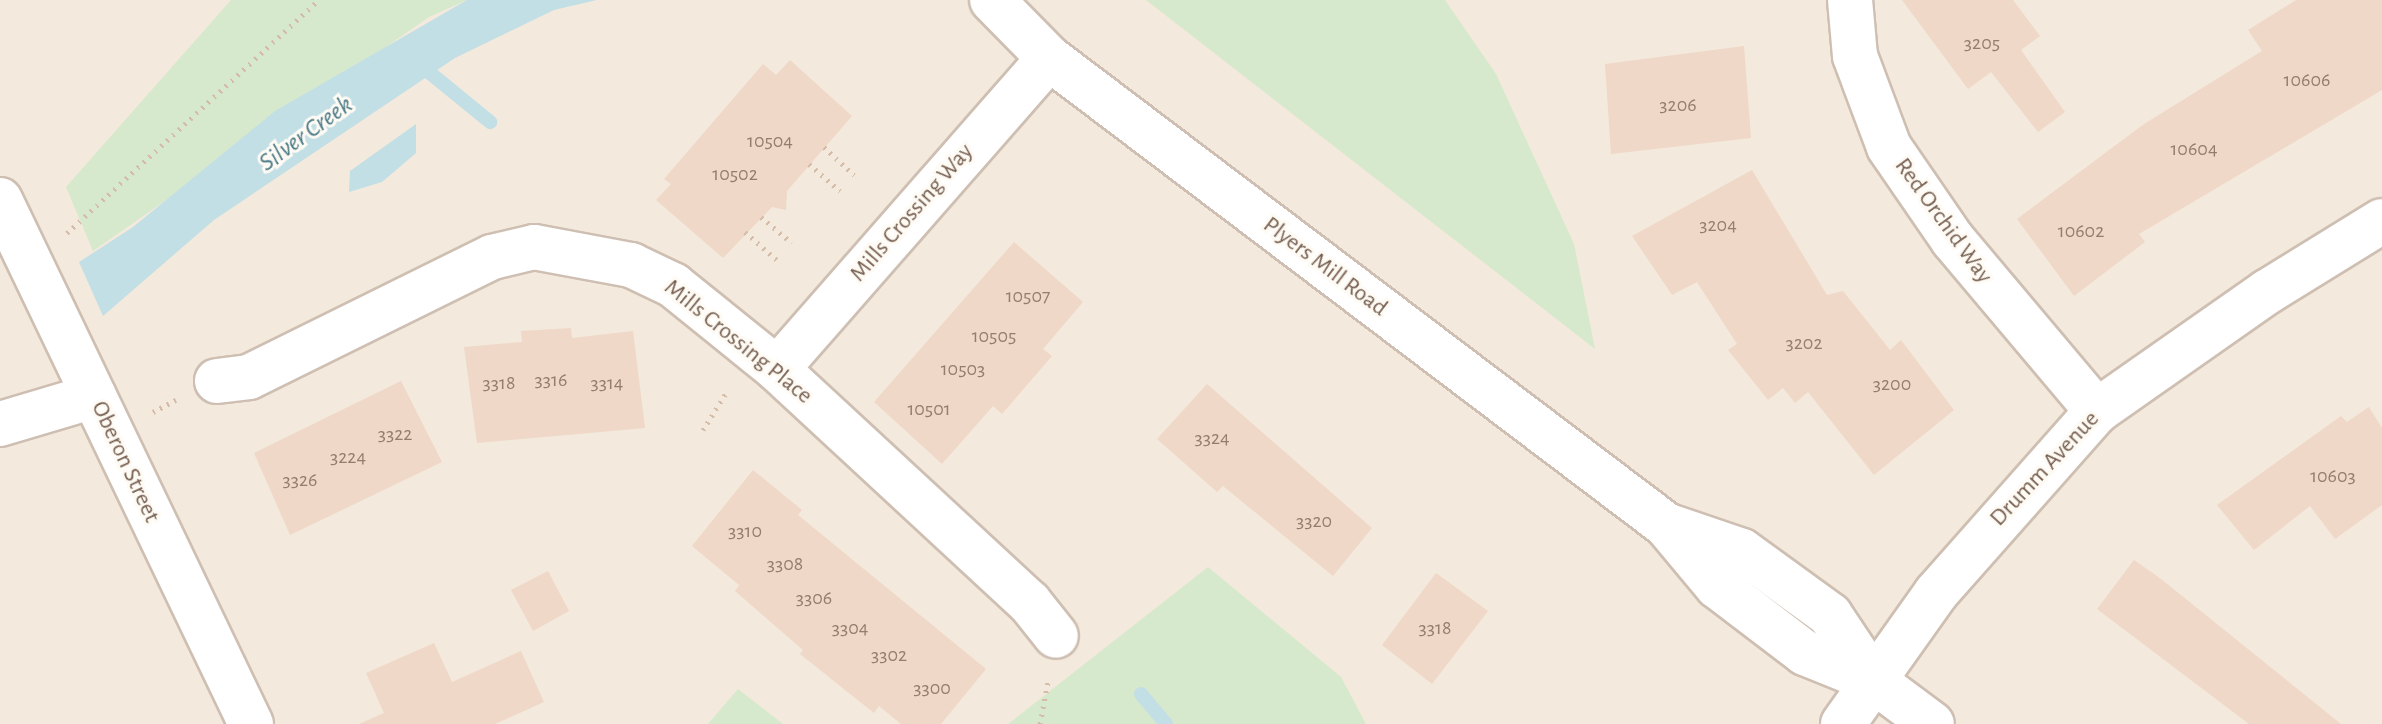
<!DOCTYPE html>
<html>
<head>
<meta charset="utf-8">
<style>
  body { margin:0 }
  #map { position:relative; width:2382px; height:724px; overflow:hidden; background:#fcf7ed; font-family:"Alegreya Sans",sans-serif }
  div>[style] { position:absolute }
  .residential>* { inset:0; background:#f3e9dc }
  .green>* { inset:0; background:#d7e9cc }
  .water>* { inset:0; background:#c2dfe5 }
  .stream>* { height:14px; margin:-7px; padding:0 7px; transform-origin:7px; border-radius:7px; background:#c2dfe5 }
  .building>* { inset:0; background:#efd8c7 }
  .path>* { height:5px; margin-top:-2.5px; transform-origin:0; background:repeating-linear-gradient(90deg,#d5bca9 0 2px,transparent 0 8px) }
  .roads { filter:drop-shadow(2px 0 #cebfb2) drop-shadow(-2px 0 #cebfb2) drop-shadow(0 2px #cebfb2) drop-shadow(0 -2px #cebfb2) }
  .minor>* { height:44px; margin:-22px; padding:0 22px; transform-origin:22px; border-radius:22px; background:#fff }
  span { translate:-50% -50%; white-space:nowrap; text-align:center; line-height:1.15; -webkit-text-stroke:6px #fefaf4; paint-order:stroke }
  .number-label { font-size:20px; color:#947d6e }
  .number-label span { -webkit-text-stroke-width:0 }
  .street-label { font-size:24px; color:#765f50 }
  .water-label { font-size:26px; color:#4b7b87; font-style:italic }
</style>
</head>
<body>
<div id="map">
  <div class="residential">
    <i style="clip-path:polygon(0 0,2382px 0,2382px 724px,0 724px)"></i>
  </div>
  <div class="green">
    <i style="clip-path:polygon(231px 0,467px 0,429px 17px,93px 251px,66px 187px)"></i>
    <i style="clip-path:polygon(1146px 0,1445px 0,1496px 74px,1574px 244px,1595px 349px)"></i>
    <i style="clip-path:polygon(1208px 567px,1341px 677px,1366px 724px,1008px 724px)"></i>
    <i style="clip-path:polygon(738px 689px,783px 724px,708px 724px)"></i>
  </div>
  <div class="water">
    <i style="clip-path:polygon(467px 0,597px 0,554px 10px,455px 58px,214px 220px,103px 316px,79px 262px,133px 227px,275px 111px)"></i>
    <i style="clip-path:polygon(416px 124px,416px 153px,382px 182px,349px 192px,350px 171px)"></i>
  </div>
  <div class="stream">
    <i style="left:419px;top:64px;width:92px;rotate:39.2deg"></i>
    <i style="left:1141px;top:694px;width:39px;rotate:50deg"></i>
  </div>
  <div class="building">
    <i style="clip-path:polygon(1902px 0,2013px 0,2040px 36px,2021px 50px,2065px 112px,2038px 132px,1991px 72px,1968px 89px)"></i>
    <i style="clip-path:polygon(2296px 0,2382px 0,2382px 90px,2139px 234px,2145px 242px,2074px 296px,2017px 219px,2144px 124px,2262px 51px,2248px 30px)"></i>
    <i style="clip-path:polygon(1744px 46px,1751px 138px,1611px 154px,1605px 64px)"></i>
    <i style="clip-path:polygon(790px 60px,852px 116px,787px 191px,786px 210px,772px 207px,723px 258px,656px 200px,671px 184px,664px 179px,763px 64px,776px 75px)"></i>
    <i style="clip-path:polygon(1752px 170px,1827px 295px,1843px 291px,1890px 350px,1901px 340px,1954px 410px,1874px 475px,1808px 392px,1795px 403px,1783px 388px,1768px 400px,1728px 350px,1737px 344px,1697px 282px,1672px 295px,1632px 236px)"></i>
    <i style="clip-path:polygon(1014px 242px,1083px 302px,1043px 349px,1052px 356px,1002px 414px,993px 406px,942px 464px,874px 402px)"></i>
    <i style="clip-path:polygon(571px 328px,572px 338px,633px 331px,645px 428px,477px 443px,464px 347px,522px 342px,521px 331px)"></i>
    <i style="clip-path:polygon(401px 381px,442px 462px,290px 535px,254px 453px)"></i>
    <i style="clip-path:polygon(1207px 384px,1372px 528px,1333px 576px,1223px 486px,1217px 492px,1157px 439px)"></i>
    <i style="clip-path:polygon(2369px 407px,2382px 428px,2382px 505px,2335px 539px,2310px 506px,2254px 550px,2217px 505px,2341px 416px,2347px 422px)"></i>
    <i style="clip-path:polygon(753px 470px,802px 510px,798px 515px,986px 669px,941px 724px,901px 724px,879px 706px,874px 713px,800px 654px,803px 650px,735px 591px,739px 585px,692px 546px)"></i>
    <i style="clip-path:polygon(2134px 560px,2161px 579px,2341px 724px,2249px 724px,2097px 609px)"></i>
    <i style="clip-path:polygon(548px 571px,569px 611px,533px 631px,511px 590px)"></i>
    <i style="clip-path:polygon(1436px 573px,1488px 611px,1432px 684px,1382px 645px)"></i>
    <i style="clip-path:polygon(434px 643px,452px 682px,521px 651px,544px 702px,495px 724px,359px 724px,384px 713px,366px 673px)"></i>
  </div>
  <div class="path">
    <i style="left:824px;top:147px;width:41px;rotate:43deg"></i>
    <i style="left:809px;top:164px;width:41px;rotate:41.1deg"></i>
    <i style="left:761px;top:217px;width:40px;rotate:40deg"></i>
    <i style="left:745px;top:232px;width:43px;rotate:41.2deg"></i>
    <i style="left:67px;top:233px;width:343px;rotate:-42.8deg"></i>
    <i style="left:153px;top:412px;width:26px;rotate:-28deg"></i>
    <i style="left:703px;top:430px;width:44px;rotate:-58.1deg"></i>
    <i style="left:1040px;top:724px;width:43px;rotate:-79.2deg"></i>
  </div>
  <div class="roads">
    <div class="minor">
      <i style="left:992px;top:0;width:81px;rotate:45.5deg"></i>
      <i style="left:1049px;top:58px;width:774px;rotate:37.12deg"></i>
      <i style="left:1666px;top:525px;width:80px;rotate:50.1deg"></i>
      <i style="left:1717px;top:586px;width:111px;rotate:37.3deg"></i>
      <i style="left:1805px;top:653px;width:74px;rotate:22.1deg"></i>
      <i style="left:1874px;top:681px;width:72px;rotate:36.6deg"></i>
      <i style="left:1850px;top:0;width:56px;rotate:84.9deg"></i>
      <i style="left:1855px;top:56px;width:97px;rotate:69.5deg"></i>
      <i style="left:1889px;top:147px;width:113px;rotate:55.5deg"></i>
      <i style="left:1953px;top:240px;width:224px;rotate:49.9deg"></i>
      <i style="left:0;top:200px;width:581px;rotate:64.41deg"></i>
      <i style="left:777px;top:369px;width:413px;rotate:-48.8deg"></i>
      <i style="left:217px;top:381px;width:32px;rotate:-7deg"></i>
      <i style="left:249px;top:377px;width:271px;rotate:-26.3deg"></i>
      <i style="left:492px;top:257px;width:43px;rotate:-13.4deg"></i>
      <i style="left:534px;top:247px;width:99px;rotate:10.5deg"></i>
      <i style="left:631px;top:265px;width:47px;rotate:25.5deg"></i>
      <i style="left:673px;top:285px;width:134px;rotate:38.9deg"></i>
      <i style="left:777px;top:369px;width:343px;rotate:42.8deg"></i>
      <i style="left:1029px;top:602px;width:43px;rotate:51.5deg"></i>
      <i style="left:0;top:424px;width:98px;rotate:-16.6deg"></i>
      <i style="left:1666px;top:525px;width:80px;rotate:18.9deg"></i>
      <i style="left:1742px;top:551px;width:109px;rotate:36deg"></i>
      <i style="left:1830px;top:615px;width:79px;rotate:56.3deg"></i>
      <i style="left:1843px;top:724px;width:161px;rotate:-54.6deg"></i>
      <i style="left:1936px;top:593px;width:243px;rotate:-48.5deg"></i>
      <i style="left:2097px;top:411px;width:208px;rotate:-35deg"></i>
      <i style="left:2267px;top:292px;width:135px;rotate:-31.7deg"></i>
    </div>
  </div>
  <div class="number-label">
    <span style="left:1982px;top:43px">3205</span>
    <span style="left:2307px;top:80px">10606</span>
    <span style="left:1678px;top:105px">3206</span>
    <span style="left:770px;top:141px">10504</span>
    <span style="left:2194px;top:149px">10604</span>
    <span style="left:735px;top:174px">10502</span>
    <span style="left:1718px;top:225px">3204</span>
    <span style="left:2081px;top:231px">10602</span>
    <span style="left:1028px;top:296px">10507</span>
    <span style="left:994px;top:336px">10505</span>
    <span style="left:1804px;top:343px">3202</span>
    <span style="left:963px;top:369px">10503</span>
    <span style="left:551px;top:380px">3316</span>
    <span style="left:499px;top:383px">3318</span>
    <span style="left:607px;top:383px">3314</span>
    <span style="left:1892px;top:384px">3200</span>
    <span style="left:929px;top:409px">10501</span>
    <span style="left:395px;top:434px">3322</span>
    <span style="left:1212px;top:438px">3324</span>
    <span style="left:348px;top:457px">3224</span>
    <span style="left:2333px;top:476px">10603</span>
    <span style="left:300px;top:480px">3326</span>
    <span style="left:1314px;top:521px">3320</span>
    <span style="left:745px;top:531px">3310</span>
    <span style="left:785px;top:564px">3308</span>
    <span style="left:814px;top:598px">3306</span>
    <span style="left:850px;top:628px">3304</span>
    <span style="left:1435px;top:628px">3318</span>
    <span style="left:889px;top:655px">3302</span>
    <span style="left:932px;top:688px">3300</span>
  </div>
  <div class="street-label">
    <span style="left:912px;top:213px;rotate:-49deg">Mills Crossing Way</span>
    <span style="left:1943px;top:221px;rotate:54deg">Red Orchid Way</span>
    <span style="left:1325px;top:267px;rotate:37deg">Plyers Mill Road</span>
    <span style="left:738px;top:342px;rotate:39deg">Mills Crossing Place</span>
    <span style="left:125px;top:462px;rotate:65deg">Oberon Street</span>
    <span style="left:2045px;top:469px;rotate:-47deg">Drumm Avenue</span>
  </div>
  <div class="water-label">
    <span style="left:306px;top:134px;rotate:-36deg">Silver Creek</span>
  </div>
</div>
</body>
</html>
